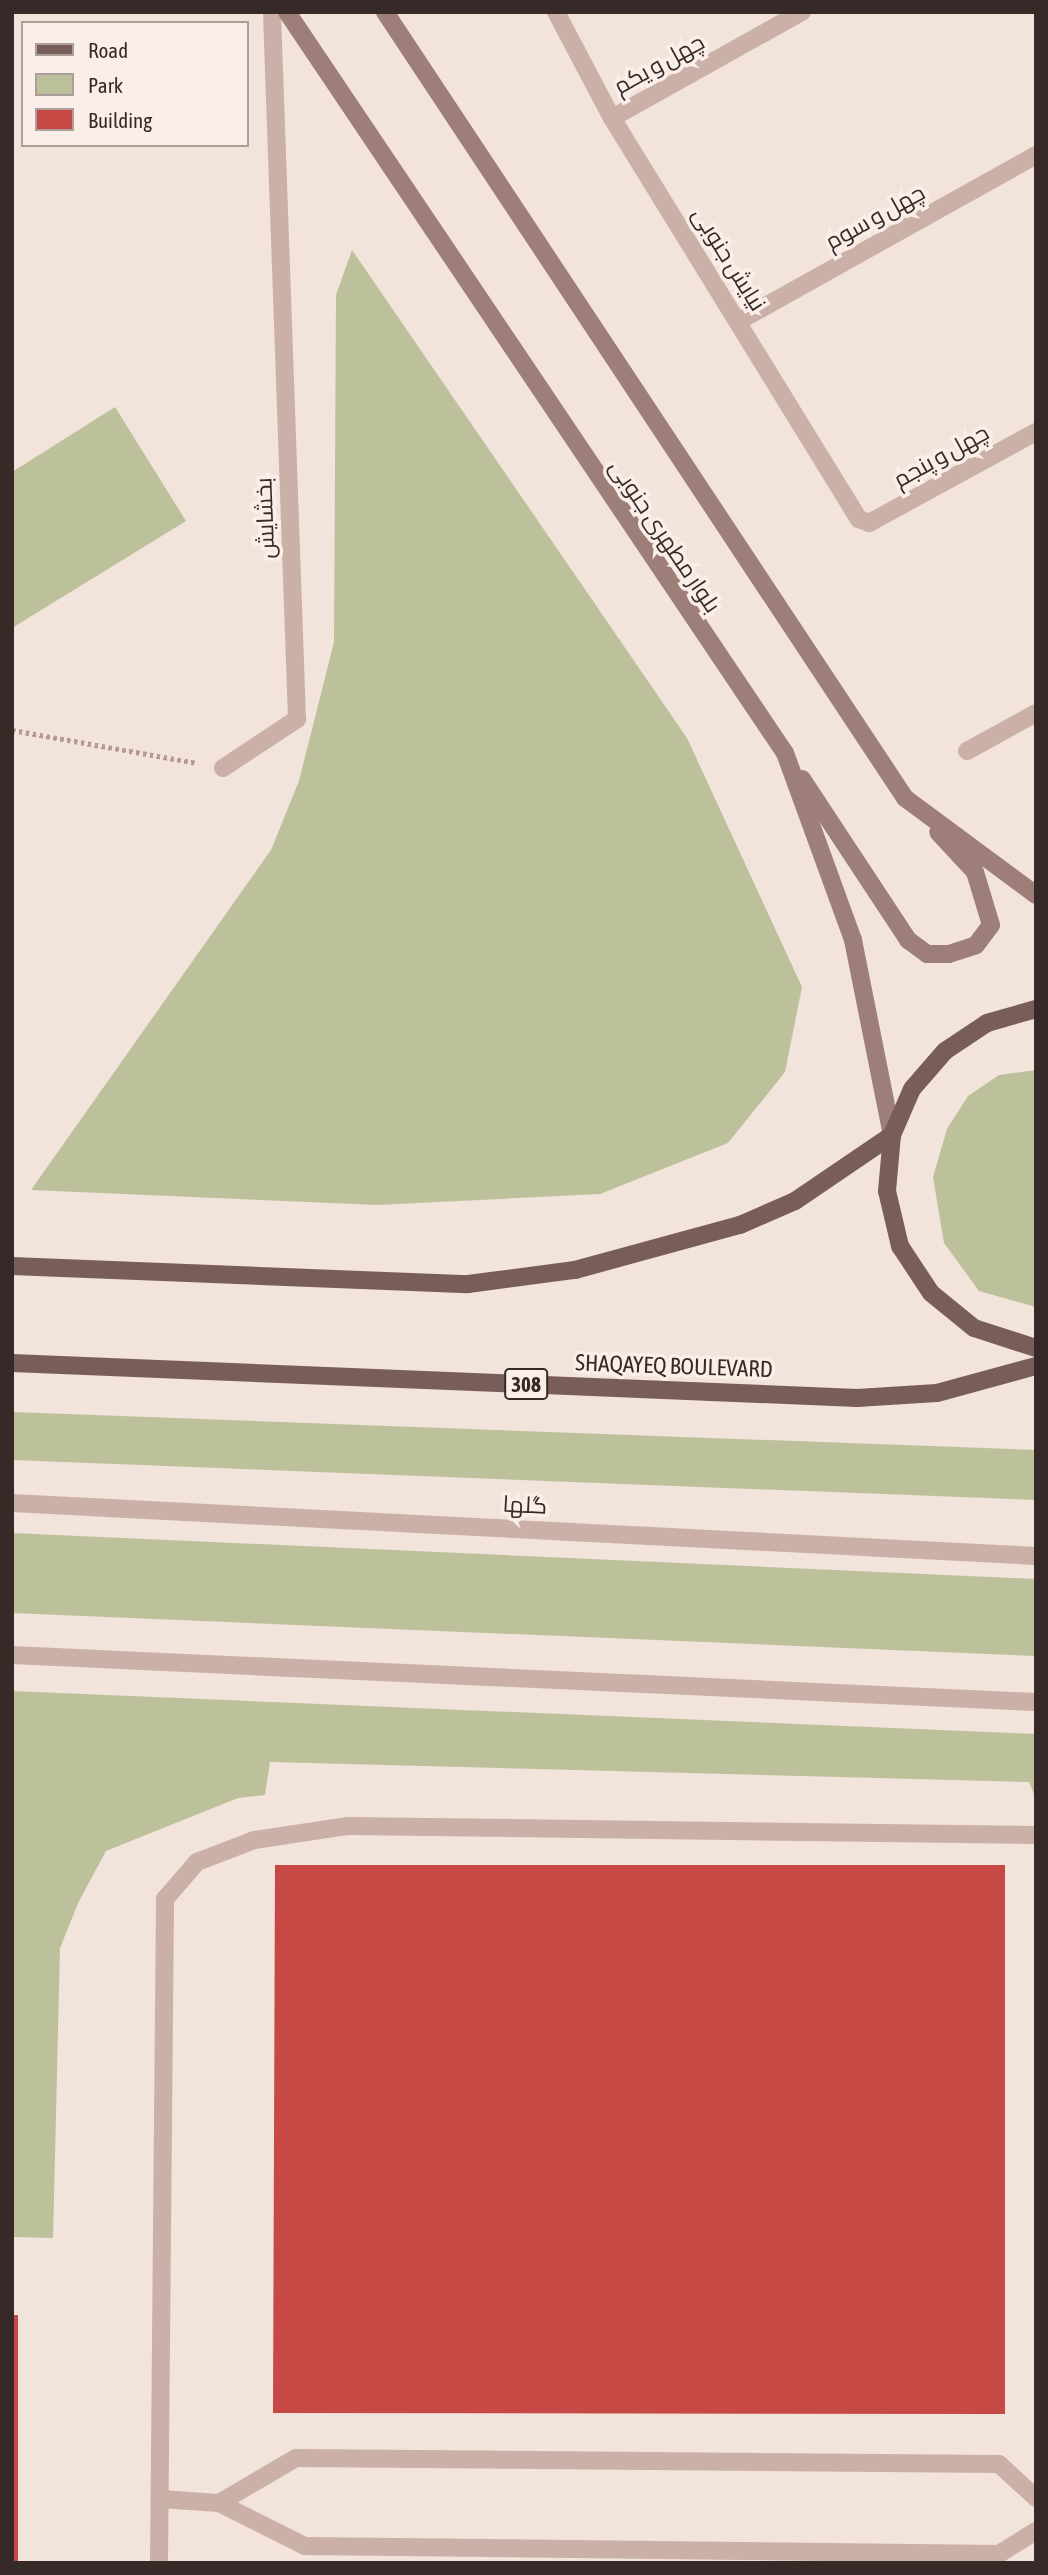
<!DOCTYPE html>
<html>
<head>
<meta charset="utf-8">
<style>
  body { margin:0 }
  #map { position:relative; width:1048px; height:2575px; overflow:hidden; background:#f2e3db; font-family:"Asap Condensed",Cairo,sans-serif }
  div>[style] { position:absolute }
  .green>* { inset:0; background:#bdc19b }
  .building>* { inset:0; background:#c74945 }
  .path>* { height:4.5px; margin-top:-2.25px; transform-origin:0; background:repeating-linear-gradient(90deg,#b69991 0 3.5px,transparent 0 7px) }
  .service>* { height:18px; margin:-9px; padding:0 9px; transform-origin:9px; border-radius:9px; background:#cab0a7 }
  .minor>* { height:18px; margin:-9px; padding:0 9px; transform-origin:9px; border-radius:9px; background:#cab0a7 }
  .tertiary>* { height:18px; margin:-9px; padding:0 9px; transform-origin:9px; border-radius:9px; background:#cab0a7 }
  .secondary>* { height:18px; margin:-9px; padding:0 9px; transform-origin:9px; border-radius:9px; background:#9e7e79 }
  .primary>* { height:18px; margin:-9px; padding:0 9px; transform-origin:9px; border-radius:9px; background:#795d59 }
  span { translate:-50% -50%; white-space:nowrap; text-align:center; line-height:1.15; -webkit-text-stroke:7px #faeee8; paint-order:stroke }
  .shield-label span { padding:2px 5px; background:#faeee8; border:2px solid; border-radius:5px; -webkit-text-stroke-width:0 }
  .shield-label { font-size:21px; color:#372928; font-weight:700 }
  .street-label { font-size:23px; color:#372928 }
  .frame { position:absolute; inset:0; border:14px solid #372928; pointer-events:none }
  .legend { position:absolute; left:21px; top:21px; width:228px; height:126px; box-sizing:border-box; background:#faeee8; border:2px solid #ac9f9b; margin:0; padding:9px 12px; list-style:none; font-size:21px; color:#372928 }
  .legend li { display:flex; align-items:center; gap:14px; height:35px }
  .legend b { width:35px; border:2px solid #ac9f9b }
</style>
</head>
<body>
<div id="map">
  <div class="green">
    <i style="clip-path:polygon(352px 250px,687px 738px,802px 987px,785px 1072px,728px 1143px,600px 1194px,378px 1205px,31px 1190px,271px 850px,299px 781px,334px 642px,336px 295px)"></i>
    <i style="clip-path:polygon(115px 407px,186px 521px,12px 628px,12px 472px)"></i>
    <i style="clip-path:polygon(1036px 1070px,1036px 1307px,979px 1291px,944px 1243px,933px 1177px,947px 1129px,968px 1096px,999px 1075px)"></i>
    <i style="clip-path:polygon(12px 1412px,1036px 1450px,1036px 1500px,12px 1460px)"></i>
    <i style="clip-path:polygon(12px 1533px,1036px 1579px,1036px 1656px,12px 1613px)"></i>
    <i style="clip-path:polygon(12px 1691px,1036px 1734px,1036px 1799px,1029px 1782px,270px 1762px,265px 1795px,238px 1798px,106px 1851px,79px 1901px,60px 1948px,53px 2238px,12px 2237px)"></i>
  </div>
  <div class="building">
    <i style="clip-path:polygon(275px 1865px,1005px 1865px,1005px 2414px,273px 2413px)"></i>
    <i style="clip-path:polygon(12px 2315px,18px 2315px,18px 2563px,12px 2563px)"></i>
  </div>
  <div class="path">
    <i style="left:12px;top:730px;width:188px;rotate:10.1deg"></i>
  </div>
  <div class="service">
    <i style="left:1036px;top:2498px;width:50px;rotate:-137.4deg"></i>
    <i style="left:999px;top:2464px;width:703px;rotate:-179.51deg"></i>
    <i style="left:296px;top:2458px;width:89px;rotate:149.7deg"></i>
    <i style="left:219px;top:2503px;width:96px;rotate:26.6deg"></i>
    <i style="left:305px;top:2546px;width:694px;rotate:0.66deg"></i>
    <i style="left:999px;top:2554px;width:44px;rotate:-31.9deg"></i>
    <i style="left:160px;top:2499px;width:59px;rotate:3.9deg"></i>
    <i style="left:159px;top:2563px;width:664px;rotate:-89.48deg"></i>
    <i style="left:165px;top:1899px;width:49px;rotate:-49.1deg"></i>
    <i style="left:197px;top:1862px;width:61px;rotate:-21.1deg"></i>
    <i style="left:254px;top:1840px;width:95px;rotate:-8.5deg"></i>
    <i style="left:348px;top:1826px;width:688px;rotate:0.75deg"></i>
  </div>
  <div class="minor">
    <i style="left:612px;top:118px;width:218px;rotate:-29.2deg"></i>
    <i style="left:739px;top:321px;width:340px;rotate:-29.2deg"></i>
    <i style="left:869px;top:523px;width:190px;rotate:-28.6deg"></i>
    <i style="left:967px;top:751px;width:79px;rotate:-28.8deg"></i>
    <i style="left:223px;top:768px;width:89px;rotate:-33.5deg"></i>
    <i style="left:297px;top:719px;width:707px;rotate:-92.03deg"></i>
  </div>
  <div class="tertiary">
    <i style="left:556px;top:12px;width:120px;rotate:62.2deg"></i>
    <i style="left:612px;top:118px;width:471px;rotate:58.4deg"></i>
    <i style="left:859px;top:519px;width:11px;rotate:22deg"></i>
    <i style="left:12px;top:1503px;width:1025px;rotate:2.96deg"></i>
    <i style="left:12px;top:1655px;width:1025px;rotate:2.63deg"></i>
  </div>
  <div class="secondary">
    <i style="left:287px;top:12px;width:893px;rotate:56.1deg"></i>
    <i style="left:785px;top:753px;width:199px;rotate:70deg"></i>
    <i style="left:853px;top:940px;width:199px;rotate:78.7deg"></i>
    <i style="left:385px;top:12px;width:942px;rotate:56.51deg"></i>
    <i style="left:905px;top:798px;width:163px;rotate:36.5deg"></i>
    <i style="left:802px;top:779px;width:193px;rotate:56.6deg"></i>
    <i style="left:908px;top:940px;width:24px;rotate:36deg"></i>
    <i style="left:927px;top:954px;width:22px"></i>
    <i style="left:949px;top:954px;width:28px;rotate:-18deg"></i>
    <i style="left:976px;top:945px;width:25px;rotate:-53deg"></i>
    <i style="left:991px;top:925px;width:55px;rotate:-106.8deg"></i>
    <i style="left:975px;top:872px;width:54px;rotate:-132.8deg"></i>
  </div>
  <div class="primary">
    <i style="left:1036px;top:1009px;width:51px;rotate:164.1deg"></i>
    <i style="left:987px;top:1023px;width:50px;rotate:146.3deg"></i>
    <i style="left:945px;top:1051px;width:50px;rotate:131deg"></i>
    <i style="left:912px;top:1089px;width:50px;rotate:113.5deg"></i>
    <i style="left:892px;top:1135px;width:56px;rotate:95.1deg"></i>
    <i style="left:887px;top:1191px;width:57px;rotate:76.7deg"></i>
    <i style="left:900px;top:1246px;width:56px;rotate:56.6deg"></i>
    <i style="left:931px;top:1293px;width:55px;rotate:39.1deg"></i>
    <i style="left:974px;top:1328px;width:65px;rotate:17.9deg"></i>
    <i style="left:12px;top:1266px;width:456px;rotate:2.3deg"></i>
    <i style="left:468px;top:1284px;width:108px;rotate:-7.5deg"></i>
    <i style="left:575px;top:1270px;width:171px;rotate:-15.3deg"></i>
    <i style="left:740px;top:1225px;width:60px;rotate:-23.6deg"></i>
    <i style="left:795px;top:1201px;width:117px;rotate:-34.2deg"></i>
    <i style="left:12px;top:1363px;width:846px;rotate:2.37deg"></i>
    <i style="left:857px;top:1398px;width:80px;rotate:-3.6deg"></i>
    <i style="left:937px;top:1393px;width:103px;rotate:-15.3deg"></i>
  </div>
  <div class="shield-label">
    <span style="left:526px;top:1384px">308</span>
  </div>
  <div class="street-label">
    <span style="left:659px;top:64px;rotate:-29deg">چهل و یکم</span>
    <span style="left:875px;top:217px;rotate:-29deg">چهل و سوم</span>
    <span style="left:729px;top:259px;rotate:58deg">نیایش جنوبی</span>
    <span style="left:941px;top:456px;rotate:-29deg">چهل و پنجم</span>
    <span style="left:265px;top:518px;rotate:-92deg">بخشایش</span>
    <span style="left:665px;top:536px;rotate:56deg">بلوار مطهری جنوبی</span>
    <span style="left:674px;top:1366px;rotate:2deg">SHAQAYEQ BOULEVARD</span>
    <span style="left:525px;top:1505px;rotate:3deg">گلها</span>
  </div>
  <div class="frame"></div>
  <ul class="legend">
  <li><b style="height:9px;background:#795d59"></b>Road</li>
  <li><b style="height:19px;background:#bdc19b"></b>Park</li>
  <li><b style="height:19px;background:#c74945"></b>Building</li>
  </ul>
</div>
</body>
</html>
